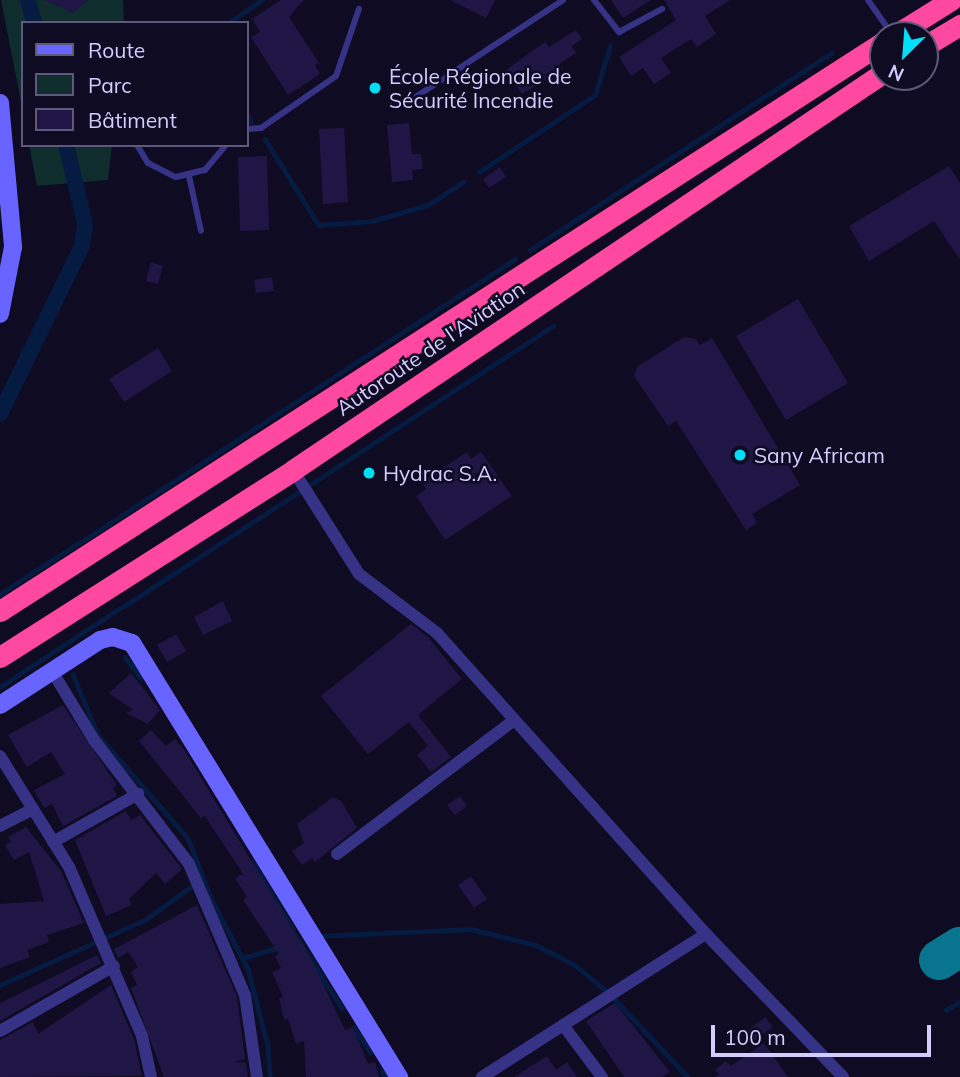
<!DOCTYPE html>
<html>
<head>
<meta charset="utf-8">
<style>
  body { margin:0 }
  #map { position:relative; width:960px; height:1077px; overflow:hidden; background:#0f0b22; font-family:Mulish,sans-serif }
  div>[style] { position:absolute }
  .green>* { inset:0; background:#0e2d2c }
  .stream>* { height:4.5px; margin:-2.25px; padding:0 2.25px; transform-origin:2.25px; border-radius:2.25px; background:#051b42 }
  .canal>* { height:16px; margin:-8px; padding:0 8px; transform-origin:8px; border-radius:8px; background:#051b42 }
  .taxiway>* { height:40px; margin:-20px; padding:0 20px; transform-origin:20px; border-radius:20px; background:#08748d }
  .building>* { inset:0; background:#1f1645 }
  .lane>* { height:6px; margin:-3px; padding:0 3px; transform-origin:3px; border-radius:3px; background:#363285 }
  .street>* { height:12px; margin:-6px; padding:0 6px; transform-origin:6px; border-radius:6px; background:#363285 }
  .secondary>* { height:18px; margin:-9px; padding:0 9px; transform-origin:9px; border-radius:9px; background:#6864ff }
  .highway>* { height:21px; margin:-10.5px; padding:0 10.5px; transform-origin:10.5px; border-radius:10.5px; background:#ff489f }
  .dots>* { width:19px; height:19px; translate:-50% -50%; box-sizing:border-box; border:4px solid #0f0b22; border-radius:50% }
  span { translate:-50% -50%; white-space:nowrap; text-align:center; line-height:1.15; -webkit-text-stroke:5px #0f0b22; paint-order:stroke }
  .poi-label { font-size:21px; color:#d3cdff }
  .left { translate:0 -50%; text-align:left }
  .street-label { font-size:21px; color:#d3cdff }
  .legend { position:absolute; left:21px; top:21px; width:228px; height:126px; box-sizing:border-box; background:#0f0b22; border:2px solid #5d597a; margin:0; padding:9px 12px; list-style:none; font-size:21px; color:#d3cdff }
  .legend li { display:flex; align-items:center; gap:14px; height:35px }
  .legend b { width:35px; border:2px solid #5d597a }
  .north { position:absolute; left:869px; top:21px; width:70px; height:70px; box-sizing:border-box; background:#0f0b22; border:2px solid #5d597a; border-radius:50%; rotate:205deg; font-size:19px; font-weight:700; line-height:28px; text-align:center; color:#d3cdff }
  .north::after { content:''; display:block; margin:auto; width:24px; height:32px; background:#00def8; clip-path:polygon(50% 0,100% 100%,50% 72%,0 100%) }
  .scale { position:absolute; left:711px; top:1025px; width:220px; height:32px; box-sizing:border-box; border:4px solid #d3cdff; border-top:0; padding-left:9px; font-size:21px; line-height:24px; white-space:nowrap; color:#d3cdff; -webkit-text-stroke:5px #0f0b22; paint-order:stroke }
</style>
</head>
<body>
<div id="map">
  <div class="green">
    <i style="clip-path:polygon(1px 0,123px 0,124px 23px,23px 23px,23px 112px)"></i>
    <i style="clip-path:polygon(29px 145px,112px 145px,108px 180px,37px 186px)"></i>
  </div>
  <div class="stream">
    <i style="left:228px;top:23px;width:41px;rotate:-34.1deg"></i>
    <i style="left:247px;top:114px;width:8px;rotate:60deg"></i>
    <i style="left:265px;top:139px;width:102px;rotate:57.9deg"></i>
    <i style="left:319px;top:225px;width:53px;rotate:-4.3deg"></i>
    <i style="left:372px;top:221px;width:58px;rotate:-15.9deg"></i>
    <i style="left:428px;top:205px;width:42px;rotate:-33.3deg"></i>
    <i style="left:479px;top:172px;width:139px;rotate:-33.6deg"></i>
    <i style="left:595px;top:95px;width:51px;rotate:-73deg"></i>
    <i style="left:530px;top:250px;width:360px;rotate:-33.2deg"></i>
    <i style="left:84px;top:540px;width:515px;rotate:-33.1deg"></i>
    <i style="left:0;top:594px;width:95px;rotate:-33deg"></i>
    <i style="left:126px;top:605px;width:510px;rotate:-33.16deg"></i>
    <i style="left:125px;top:657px;width:26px;rotate:53deg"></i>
    <i style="left:73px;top:674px;width:66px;rotate:67.7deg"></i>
    <i style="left:98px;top:735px;width:137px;rotate:48.9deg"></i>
    <i style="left:188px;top:838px;width:64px;rotate:69deg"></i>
    <i style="left:211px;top:898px;width:80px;rotate:62.5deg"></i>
    <i style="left:248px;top:969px;width:80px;rotate:75.4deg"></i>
    <i style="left:268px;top:1046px;width:31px;rotate:86deg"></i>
    <i style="left:0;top:687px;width:146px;rotate:-33.3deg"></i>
    <i style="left:252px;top:862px;width:79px;rotate:58.5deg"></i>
    <i style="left:295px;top:934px;width:88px;rotate:57.6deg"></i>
    <i style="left:318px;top:936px;width:153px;rotate:-2.6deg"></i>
    <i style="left:471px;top:929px;width:67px;rotate:13.8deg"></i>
    <i style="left:536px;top:945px;width:44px;rotate:27.1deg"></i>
    <i style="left:575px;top:965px;width:45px;rotate:39.6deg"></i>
    <i style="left:610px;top:994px;width:114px;rotate:46.8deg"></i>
    <i style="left:242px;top:958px;width:40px;rotate:-16deg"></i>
    <i style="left:0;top:985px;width:160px;rotate:-24.3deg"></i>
    <i style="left:146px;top:919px;width:60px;rotate:-35.5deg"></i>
    <i style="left:946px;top:1010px;width:16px;rotate:-30deg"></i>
    <i style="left:354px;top:1027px;width:30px;rotate:57deg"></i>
    <i style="left:382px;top:1071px;width:7px;rotate:56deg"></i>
  </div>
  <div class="canal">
    <i style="left:28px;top:0;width:24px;rotate:75deg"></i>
    <i style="left:0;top:414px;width:187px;rotate:-64deg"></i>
    <i style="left:82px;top:246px;width:22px;rotate:-82deg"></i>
    <i style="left:85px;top:224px;width:81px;rotate:-103.5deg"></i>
  </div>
  <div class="taxiway">
    <i style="left:939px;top:960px;width:25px;rotate:-32deg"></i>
  </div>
  <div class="building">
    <i style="clip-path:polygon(44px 0,88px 0,73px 13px)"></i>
    <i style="clip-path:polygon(281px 0,304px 0,289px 17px,319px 63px,315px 65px,320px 74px,288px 95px,251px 37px,260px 32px,252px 19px)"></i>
    <i style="clip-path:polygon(450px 0,495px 0,486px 18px)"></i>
    <i style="clip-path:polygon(611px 0,651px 0,623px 18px)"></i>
    <i style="clip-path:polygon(664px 0,730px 0,705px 16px,716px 34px,697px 47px,691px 39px,661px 58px,671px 73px,654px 84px,643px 68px,631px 76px,619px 57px,676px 20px)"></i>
    <i style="clip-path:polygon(576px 30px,582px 39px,572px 46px,576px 53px,559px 64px,563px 69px,522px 94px,506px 70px,545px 42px,549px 47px)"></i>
    <i style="clip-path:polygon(409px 123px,412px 154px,421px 154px,423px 169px,412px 170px,413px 180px,392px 182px,387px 125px)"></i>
    <i style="clip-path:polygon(344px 128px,348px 202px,323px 204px,319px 129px)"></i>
    <i style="clip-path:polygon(267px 156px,269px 230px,240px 231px,238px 157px)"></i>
    <i style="clip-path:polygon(949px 166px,960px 183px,960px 260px,934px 221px,869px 261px,849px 226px)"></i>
    <i style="clip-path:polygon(500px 167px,506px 177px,489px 188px,483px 179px)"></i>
    <i style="clip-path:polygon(151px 262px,163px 266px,158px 284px,146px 281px)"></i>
    <i style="clip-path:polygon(272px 277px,274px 291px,256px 293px,254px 280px)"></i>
    <i style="clip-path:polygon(798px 299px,848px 383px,786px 420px,736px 336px)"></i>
    <i style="clip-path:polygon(684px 337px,696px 339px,700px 345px,712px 338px,800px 485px,752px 514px,757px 523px,746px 530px,676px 421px,668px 426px,634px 376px,637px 367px)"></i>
    <i style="clip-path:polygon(158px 348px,172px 371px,124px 402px,109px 379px)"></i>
    <i style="clip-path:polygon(467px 452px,471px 459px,481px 452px,512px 496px,445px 540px,416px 496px,426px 489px,422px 482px)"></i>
    <i style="clip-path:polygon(223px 601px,232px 621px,203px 635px,194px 617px)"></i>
    <i style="clip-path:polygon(411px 624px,428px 637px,462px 679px,418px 715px,451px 757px,431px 772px,417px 755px,428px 746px,409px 722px,368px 754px,321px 696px)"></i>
    <i style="clip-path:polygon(176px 634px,186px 651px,167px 662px,157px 645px)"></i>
    <i style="clip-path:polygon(131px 673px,160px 710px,148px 724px,126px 713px,133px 710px,109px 693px)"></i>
    <i style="clip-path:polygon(63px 705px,117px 785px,113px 788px,117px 796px,63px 826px,52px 804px,44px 808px,34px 790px,65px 774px,51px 752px,27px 767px,8px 735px)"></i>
    <i style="clip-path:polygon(151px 730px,166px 746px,175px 739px,185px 751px,314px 965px,345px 1030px,353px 1027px,368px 1064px,375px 1062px,379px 1077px,306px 1077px,304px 1041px,296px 1044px,288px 1019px,284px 1020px,279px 998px,283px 997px,272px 972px,281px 968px,275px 956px,279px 954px,243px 900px,247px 897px,235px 878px,243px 874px,205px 816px,201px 818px,139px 741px)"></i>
    <i style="clip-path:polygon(460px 796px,467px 806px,455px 815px,447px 805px)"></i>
    <i style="clip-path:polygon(333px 797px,341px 801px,357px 828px,315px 862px,312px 858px,302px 865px,292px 851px,304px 843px,297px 824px)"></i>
    <i style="clip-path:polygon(126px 811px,131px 820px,140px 815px,182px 869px,165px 884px,156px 873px,129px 899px,132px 905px,106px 916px,75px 840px)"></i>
    <i style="clip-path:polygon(26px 827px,61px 871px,84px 923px,47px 935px,49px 942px,27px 950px,30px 957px,0 968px,0 904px,44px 901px,29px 852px,14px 860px,5px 845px,11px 842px,8px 837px)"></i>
    <i style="clip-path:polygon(471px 876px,487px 899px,474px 908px,458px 885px)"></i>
    <i style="clip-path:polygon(197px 905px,237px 997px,245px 1059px,234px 1062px,246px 1063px,248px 1077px,164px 1077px,131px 988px,137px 985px,131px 972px,138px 967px,128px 952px,118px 958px,114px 949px)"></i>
    <i style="clip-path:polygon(97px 955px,101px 963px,0 1021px,0 1003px)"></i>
    <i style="clip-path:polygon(111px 985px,134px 1039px,142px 1076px,0 1077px,0 1040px,33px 1022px,38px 1034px)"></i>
    <i style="clip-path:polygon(615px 1003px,670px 1072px,662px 1077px,624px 1077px,586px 1021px)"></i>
    <i style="clip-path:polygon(765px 1017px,773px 1027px,754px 1041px,747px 1031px)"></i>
    <i style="clip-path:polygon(764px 1043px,788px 1077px,715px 1077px,719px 1074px,715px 1070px,726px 1061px,731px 1066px)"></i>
    <i style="clip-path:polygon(547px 1056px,556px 1070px,567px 1062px,577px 1077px,514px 1077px)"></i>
  </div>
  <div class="lane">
    <i style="left:594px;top:0;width:41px;rotate:52deg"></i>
    <i style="left:619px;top:32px;width:49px;rotate:-28.1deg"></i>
    <i style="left:868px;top:0;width:40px;rotate:55.1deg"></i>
    <i style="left:417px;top:96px;width:175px;rotate:-33.3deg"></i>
    <i style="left:247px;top:129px;width:14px;rotate:-4deg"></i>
    <i style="left:261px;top:128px;width:91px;rotate:-34.7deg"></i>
    <i style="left:336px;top:76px;width:71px;rotate:-71.1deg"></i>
    <i style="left:137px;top:145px;width:21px;rotate:59deg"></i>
    <i style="left:148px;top:163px;width:31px;rotate:27deg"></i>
    <i style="left:176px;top:177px;width:30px;rotate:-14deg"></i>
    <i style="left:205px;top:170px;width:33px;rotate:-50deg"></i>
    <i style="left:189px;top:176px;width:56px;rotate:77.7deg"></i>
  </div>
  <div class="street">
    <i style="left:293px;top:470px;width:123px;rotate:57.6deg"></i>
    <i style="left:359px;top:574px;width:98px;rotate:37.1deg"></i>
    <i style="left:437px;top:633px;width:404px;rotate:48.2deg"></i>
    <i style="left:706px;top:934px;width:198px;rotate:46.2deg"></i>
    <i style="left:52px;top:671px;width:81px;rotate:58.7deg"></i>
    <i style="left:94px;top:740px;width:156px;rotate:52.5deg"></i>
    <i style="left:189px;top:864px;width:142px;rotate:66.9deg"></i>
    <i style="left:245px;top:995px;width:83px;rotate:81.7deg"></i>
    <i style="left:0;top:756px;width:131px;rotate:58.1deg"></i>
    <i style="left:69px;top:867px;width:184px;rotate:66.6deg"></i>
    <i style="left:142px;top:1036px;width:42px;rotate:77.6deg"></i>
    <i style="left:0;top:826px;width:37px;rotate:-27deg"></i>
    <i style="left:53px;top:842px;width:98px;rotate:-29.5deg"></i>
    <i style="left:337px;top:854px;width:222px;rotate:-37.1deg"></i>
    <i style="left:563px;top:1025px;width:65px;rotate:53.1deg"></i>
    <i style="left:0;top:1031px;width:131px;rotate:-29.7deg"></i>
    <i style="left:482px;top:1077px;width:266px;rotate:-32.6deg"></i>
  </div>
  <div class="secondary">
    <i style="left:0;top:103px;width:145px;rotate:84.8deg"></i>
    <i style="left:13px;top:247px;width:68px;rotate:101deg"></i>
    <i style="left:0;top:705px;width:119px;rotate:-33deg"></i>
    <i style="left:100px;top:640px;width:13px;rotate:-13deg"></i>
    <i style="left:113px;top:637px;width:20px;rotate:18deg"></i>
    <i style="left:132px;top:643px;width:510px;rotate:58.4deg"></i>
  </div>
  <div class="highway">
    <i style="left:895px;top:35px;width:66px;rotate:-32deg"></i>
    <i style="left:925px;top:46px;width:41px;rotate:-31deg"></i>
    <i style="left:0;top:611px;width:1050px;rotate:-32.8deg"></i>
    <i style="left:0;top:657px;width:348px;rotate:-32.5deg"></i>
    <i style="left:293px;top:470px;width:711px;rotate:-33.94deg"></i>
  </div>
  <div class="dots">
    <i style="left:375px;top:88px;background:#00def8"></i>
    <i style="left:740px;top:455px;background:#00def8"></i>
    <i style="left:369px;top:473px;background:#00def8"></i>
  </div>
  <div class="poi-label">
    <span class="left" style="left:389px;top:88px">École Régionale de<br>Sécurité Incendie</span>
    <span class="left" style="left:754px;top:455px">Sany Africam</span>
    <span class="left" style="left:383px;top:473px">Hydrac S.A.</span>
  </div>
  <div class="street-label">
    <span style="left:430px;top:348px;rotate:-34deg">Autoroute de l'Aviation</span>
  </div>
  <ul class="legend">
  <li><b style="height:9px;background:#6864ff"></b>Route</li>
  <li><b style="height:19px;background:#0e2d2c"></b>Parc</li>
  <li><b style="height:19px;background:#1f1645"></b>Bâtiment</li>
  </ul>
  <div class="north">N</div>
  <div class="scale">100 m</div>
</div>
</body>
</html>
